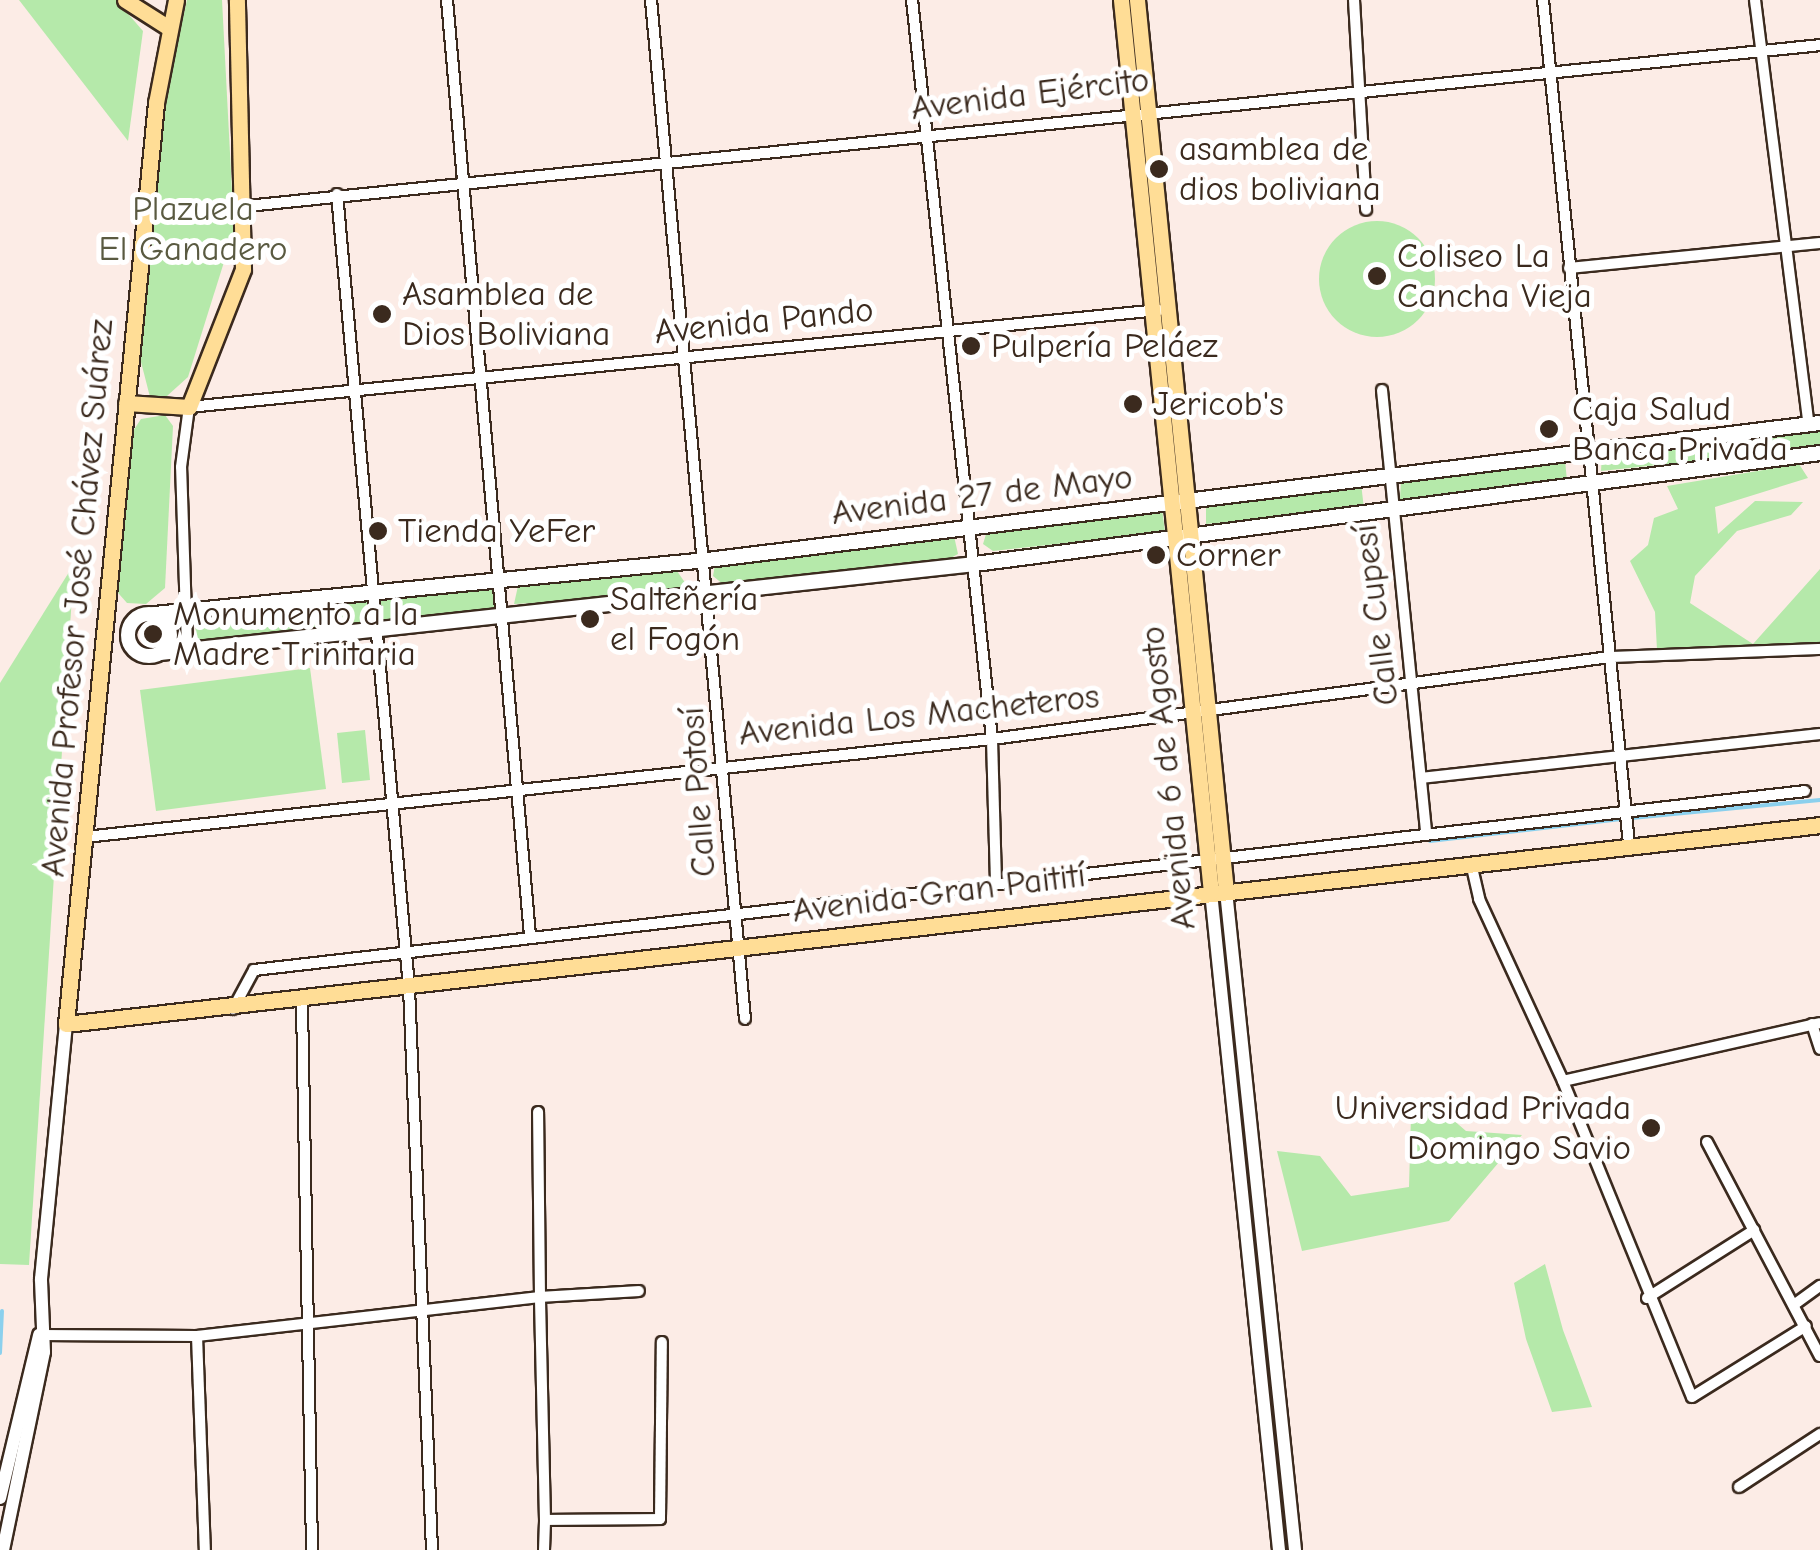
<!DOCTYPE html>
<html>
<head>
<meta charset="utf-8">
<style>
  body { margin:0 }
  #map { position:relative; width:1820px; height:1550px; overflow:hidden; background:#fcece6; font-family:"Comic Neue",sans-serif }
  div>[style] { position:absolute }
  .green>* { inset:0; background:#b5e9aa }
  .round { border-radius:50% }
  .stream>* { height:4px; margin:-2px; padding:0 2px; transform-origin:2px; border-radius:2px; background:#8bd0ed }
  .roads { filter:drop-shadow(2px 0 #3b2a1e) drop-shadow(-2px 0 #3b2a1e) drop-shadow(0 2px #3b2a1e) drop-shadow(0 -2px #3b2a1e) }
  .minor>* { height:10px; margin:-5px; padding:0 5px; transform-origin:5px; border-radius:5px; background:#fff }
  .tertiary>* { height:12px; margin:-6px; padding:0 6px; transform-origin:6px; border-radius:6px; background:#fff }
  .secondary>* { height:14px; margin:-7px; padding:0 7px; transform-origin:7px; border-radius:7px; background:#fff }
  .secondary>.ring { margin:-7px; padding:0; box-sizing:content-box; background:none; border:14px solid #fff; border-radius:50% }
  .primary>* { height:15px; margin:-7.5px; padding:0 7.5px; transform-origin:7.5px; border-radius:7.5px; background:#ffdd96 }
  .dots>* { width:28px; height:28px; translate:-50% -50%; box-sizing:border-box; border:5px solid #fff; border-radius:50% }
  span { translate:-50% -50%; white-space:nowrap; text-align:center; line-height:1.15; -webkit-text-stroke:10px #fff; paint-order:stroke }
  .street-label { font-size:35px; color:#3b2a1e }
  .poi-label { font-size:35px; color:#3b2a1e }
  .left { translate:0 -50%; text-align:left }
  .right { translate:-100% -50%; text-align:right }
  .park-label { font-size:35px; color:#5a5a41 }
</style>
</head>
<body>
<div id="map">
  <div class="green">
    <i style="clip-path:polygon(19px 0,116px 0,143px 31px,128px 141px)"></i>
    <i style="clip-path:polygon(187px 0,222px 0,234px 230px,188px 377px,167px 396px,150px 397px,140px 358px,168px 84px)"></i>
    <i class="round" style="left:1319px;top:221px;width:116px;height:116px"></i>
    <i style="clip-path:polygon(165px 415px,173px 426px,165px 588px,146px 604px,127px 603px,112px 586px,129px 437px,141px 419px)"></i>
    <i style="clip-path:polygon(1820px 426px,1820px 448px,1601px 471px,1602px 455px)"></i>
    <i style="clip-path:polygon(1565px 460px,1567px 481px,1400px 500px,1401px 479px)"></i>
    <i style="clip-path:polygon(1799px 464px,1808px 478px,1715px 507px,1718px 534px,1755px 501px,1803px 502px,1791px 515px,1737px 531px,1695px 576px,1690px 603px,1753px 644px,1820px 569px,1820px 642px,1657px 650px,1655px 612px,1630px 561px,1648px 545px,1654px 518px,1678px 509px,1667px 486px)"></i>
    <i style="clip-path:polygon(1361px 483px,1364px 509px,1206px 524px,1206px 504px)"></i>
    <i style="clip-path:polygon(1162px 509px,1165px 532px,993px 551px,983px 544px,987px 531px)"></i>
    <i style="clip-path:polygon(954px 536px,958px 554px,949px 559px,724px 585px,713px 576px,715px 565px)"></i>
    <i style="clip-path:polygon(74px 564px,29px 1265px,0 1264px,0 683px)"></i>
    <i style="clip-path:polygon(677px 571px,688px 587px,681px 595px,514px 604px,518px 586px,530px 583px)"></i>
    <i style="clip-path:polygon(496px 588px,499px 613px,380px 626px,378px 596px)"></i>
    <i style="clip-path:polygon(369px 598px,369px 627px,198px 645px,193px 613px)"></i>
    <i style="clip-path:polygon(310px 668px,326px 789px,156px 811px,140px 690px)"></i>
    <i style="clip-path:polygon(365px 730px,370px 780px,342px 783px,337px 733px)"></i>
    <i style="clip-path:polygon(1437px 1106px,1466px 1131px,1522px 1135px,1449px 1221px,1302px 1251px,1277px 1151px,1320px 1156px,1351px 1196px,1409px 1187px,1411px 1115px)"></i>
    <i style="clip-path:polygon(1545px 1264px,1563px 1330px,1592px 1407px,1552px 1412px,1526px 1339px,1514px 1283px)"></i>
  </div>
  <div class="stream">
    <i style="left:1632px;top:818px;width:189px;rotate:-5.5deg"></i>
    <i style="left:1430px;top:841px;width:190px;rotate:-6.6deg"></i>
    <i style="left:0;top:1353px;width:42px;rotate:-87.3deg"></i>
  </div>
  <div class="roads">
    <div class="minor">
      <i style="left:447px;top:0;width:940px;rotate:84.93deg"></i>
      <i style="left:651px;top:0;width:1023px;rotate:84.73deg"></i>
      <i style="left:912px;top:0;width:743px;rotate:83.82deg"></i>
      <i style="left:992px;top:739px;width:144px;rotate:88.4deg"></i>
      <i style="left:1354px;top:0;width:210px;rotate:86.7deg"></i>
      <i style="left:1543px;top:0;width:848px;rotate:84.18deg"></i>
      <i style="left:1755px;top:0;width:428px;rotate:82.8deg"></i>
      <i style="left:337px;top:194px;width:796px;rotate:84.81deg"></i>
      <i style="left:409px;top:987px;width:563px;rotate:87.66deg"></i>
      <i style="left:247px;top:206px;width:1581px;rotate:-5.84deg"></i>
      <i style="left:1569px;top:268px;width:252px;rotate:-5.7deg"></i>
      <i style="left:1382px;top:390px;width:446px;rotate:84.3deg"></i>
      <i style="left:187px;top:646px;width:179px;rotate:-91.9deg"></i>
      <i style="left:181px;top:467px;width:61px;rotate:-82.4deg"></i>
      <i style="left:189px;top:407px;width:975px;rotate:-5.71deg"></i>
      <i style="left:1421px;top:778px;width:401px;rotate:-6.3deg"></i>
      <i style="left:85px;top:837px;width:912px;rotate:-6.17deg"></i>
      <i style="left:992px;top:739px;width:623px;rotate:-7.56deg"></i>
      <i style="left:1610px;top:657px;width:210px;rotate:-2.2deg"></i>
      <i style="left:1471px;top:863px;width:37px;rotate:77deg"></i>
      <i style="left:1479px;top:899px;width:200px;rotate:65.2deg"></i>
      <i style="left:1563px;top:1081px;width:263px;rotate:-12.7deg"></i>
      <i style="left:302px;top:1004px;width:546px;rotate:88.95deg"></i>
      <i style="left:233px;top:1009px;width:44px;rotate:-61.7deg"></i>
      <i style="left:254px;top:970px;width:1561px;rotate:-6.58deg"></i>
      <i style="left:1812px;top:1024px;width:26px;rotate:72deg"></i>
      <i style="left:1563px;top:1081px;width:341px;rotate:67.8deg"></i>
      <i style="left:1692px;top:1397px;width:134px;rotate:-31.9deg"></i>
      <i style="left:1707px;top:1142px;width:242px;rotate:62.2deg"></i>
      <i style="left:1647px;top:1298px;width:127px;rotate:-32.4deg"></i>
      <i style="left:1795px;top:1304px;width:31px;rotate:-36deg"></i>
      <i style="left:40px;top:1335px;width:157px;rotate:0.4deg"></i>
      <i style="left:197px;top:1336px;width:345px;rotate:-6.5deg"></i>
      <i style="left:540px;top:1297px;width:185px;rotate:-90.6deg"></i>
      <i style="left:197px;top:1336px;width:214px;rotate:87.9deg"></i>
      <i style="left:1739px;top:1487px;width:97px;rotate:-33.2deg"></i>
      <i style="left:545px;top:1520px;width:223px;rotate:-91.3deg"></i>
      <i style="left:540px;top:1297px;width:99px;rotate:-3.5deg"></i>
      <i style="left:544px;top:1550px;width:30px;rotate:-88deg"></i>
      <i style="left:545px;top:1520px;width:115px;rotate:-0.5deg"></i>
      <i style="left:660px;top:1519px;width:177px;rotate:-89.4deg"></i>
    </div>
    <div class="tertiary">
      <i style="left:1226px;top:891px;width:663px;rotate:84.02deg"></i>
      <i style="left:1211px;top:892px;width:662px;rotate:84.1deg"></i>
      <i style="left:0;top:1498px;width:168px;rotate:-76.5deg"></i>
      <i style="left:3px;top:1550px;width:202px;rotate:-78.3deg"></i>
      <i style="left:44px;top:1352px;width:73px;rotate:-92.4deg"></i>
      <i style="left:41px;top:1279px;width:256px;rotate:-84.4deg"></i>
    </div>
    <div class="secondary">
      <i style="left:154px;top:614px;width:556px;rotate:-5.58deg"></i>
      <i style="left:707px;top:560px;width:1121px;rotate:-7.02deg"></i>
      <i class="ring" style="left:128px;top:614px;width:28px;height:28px"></i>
      <i style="left:160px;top:653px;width:820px;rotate:-6.23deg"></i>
      <i style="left:975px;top:564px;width:852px;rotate:-7.48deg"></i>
    </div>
    <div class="primary">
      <i style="left:125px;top:0;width:52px;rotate:32.5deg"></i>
      <i style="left:176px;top:0;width:105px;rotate:101deg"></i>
      <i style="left:156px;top:103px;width:925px;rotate:95.58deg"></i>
      <i style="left:66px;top:1024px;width:1765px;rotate:-6.47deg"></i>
      <i style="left:1121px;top:0;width:897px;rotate:84.24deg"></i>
      <i style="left:1137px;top:0;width:895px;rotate:84.3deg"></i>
      <i style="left:126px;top:403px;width:63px;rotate:3.6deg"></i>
      <i style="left:189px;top:407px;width:148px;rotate:-68.6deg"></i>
      <i style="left:243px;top:269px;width:269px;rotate:-91.3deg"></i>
    </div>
  </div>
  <div class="dots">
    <i style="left:1159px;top:169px;background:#3b2a1e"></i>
    <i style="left:1377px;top:276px;background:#3b2a1e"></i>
    <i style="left:382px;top:314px;background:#3b2a1e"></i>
    <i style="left:971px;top:346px;background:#3b2a1e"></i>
    <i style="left:1133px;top:404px;background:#3b2a1e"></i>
    <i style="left:1549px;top:429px;background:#3b2a1e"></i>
    <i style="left:378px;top:531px;background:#3b2a1e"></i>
    <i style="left:1156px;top:555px;background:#3b2a1e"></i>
    <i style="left:590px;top:619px;background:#3b2a1e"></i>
    <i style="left:153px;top:634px;background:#3b2a1e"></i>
    <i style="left:1651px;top:1128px;background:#3b2a1e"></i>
  </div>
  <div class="street-label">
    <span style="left:1030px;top:94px;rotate:-7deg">Avenida Ejército</span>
    <span style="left:764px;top:321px;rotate:-6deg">Avenida Pando</span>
    <span style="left:982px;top:495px;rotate:-7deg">Avenida 27 de Mayo</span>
    <span style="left:77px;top:598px;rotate:-85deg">Avenida Profesor José Chávez Suárez</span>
    <span style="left:1376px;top:615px;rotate:-97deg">Calle Cupesí</span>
    <span style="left:919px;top:715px;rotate:-6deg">Avenida Los Macheteros</span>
    <span style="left:1168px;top:778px;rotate:-96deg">Avenida 6 de Agosto</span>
    <span style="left:698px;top:792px;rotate:-94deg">Calle Potosí</span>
    <span style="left:939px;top:893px;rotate:-7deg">Avenida Gran Paitití</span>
  </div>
  <div class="poi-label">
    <span class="left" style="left:1179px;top:169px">asamblea de<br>dios boliviana</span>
    <span class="left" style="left:1397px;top:276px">Coliseo La<br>Cancha Vieja</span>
    <span class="left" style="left:402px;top:314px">Asamblea de<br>Dios Boliviana</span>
    <span class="left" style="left:991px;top:346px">Pulpería Peláez</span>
    <span class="left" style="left:1153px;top:404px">Jericob's</span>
    <span class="left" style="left:1572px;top:429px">Caja Salud<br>Banca Privada</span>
    <span class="left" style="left:398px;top:531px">Tienda YeFer</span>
    <span class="left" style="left:1176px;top:555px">Corner</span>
    <span class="left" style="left:610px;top:619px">Salteñería<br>el Fogón</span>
    <span class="left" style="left:173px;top:634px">Monumento a la<br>Madre Trinitaria</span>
    <span class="right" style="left:1631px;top:1128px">Universidad Privada<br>Domingo Savio</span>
  </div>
  <div class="park-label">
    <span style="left:193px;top:229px">Plazuela<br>El Ganadero</span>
  </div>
</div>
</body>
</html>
